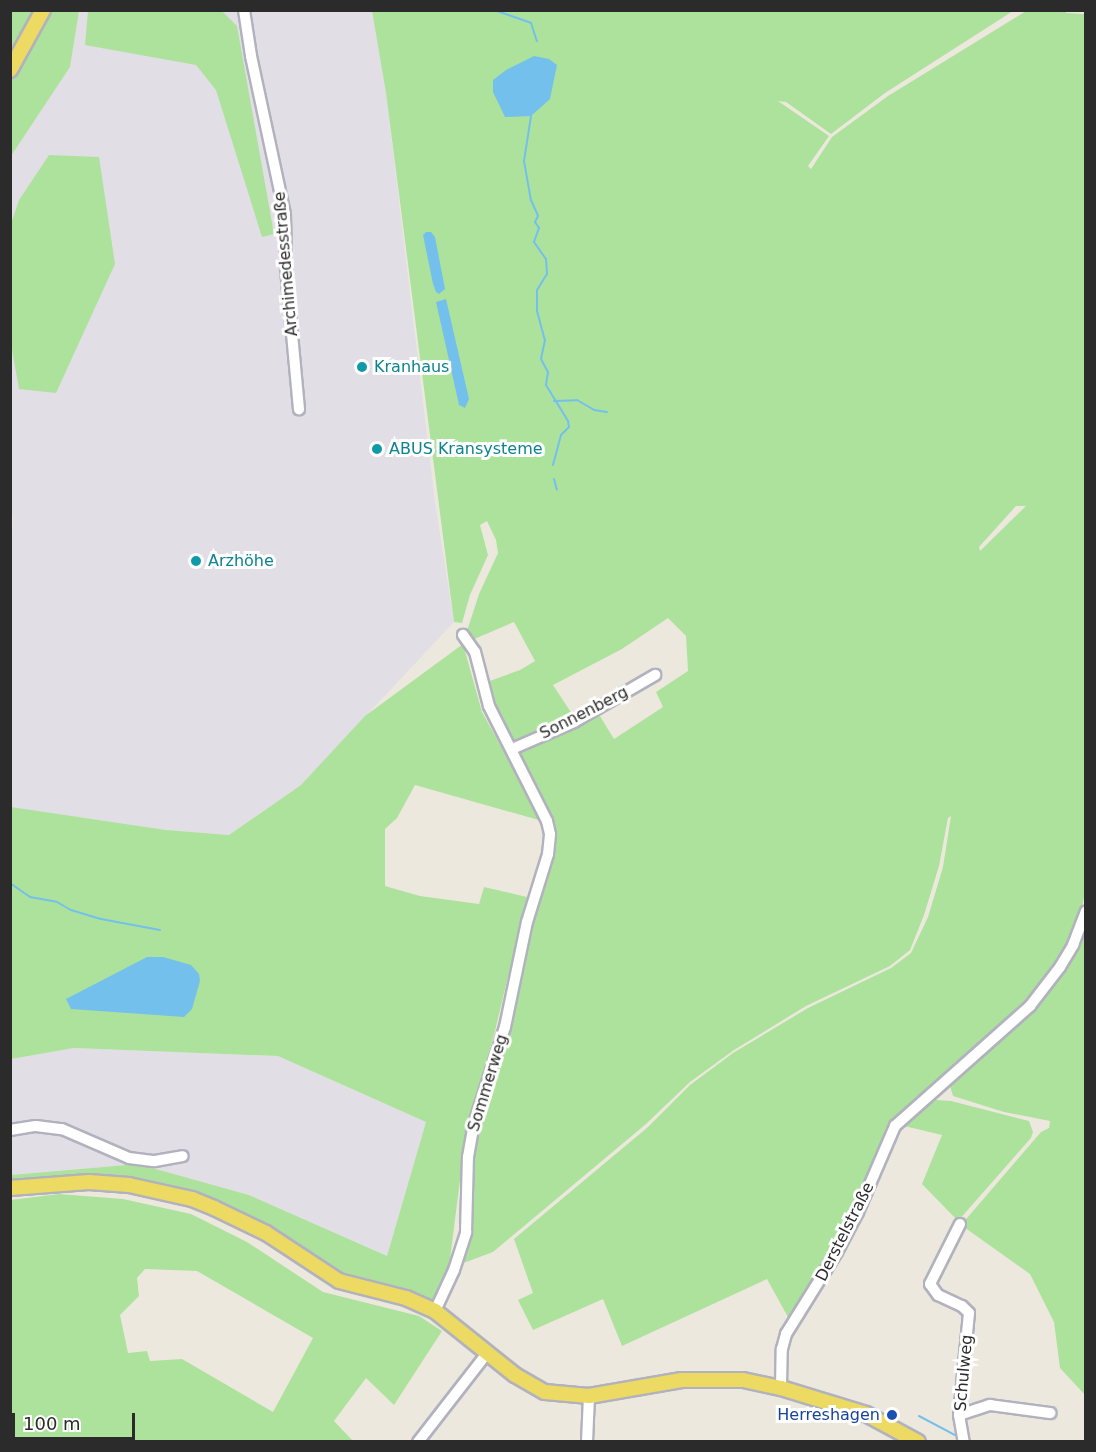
<!DOCTYPE html>
<html>
<head>
<meta charset="utf-8">
<style>
  body { margin:0 }
  #map { position:relative; width:1096px; height:1452px; overflow:hidden; background:#ede8de; font-family:"DejaVu Sans",sans-serif }
  div>[style] { position:absolute }
  .industrial>* { inset:0; background:#e1dee5 }
  .green>* { inset:0; background:#ade29c }
  .water>* { inset:0; background:#74c0ec }
  .stream>* { height:2px; margin:-1px; padding:0 1px; transform-origin:1px; border-radius:1px; background:#74c0ec }
  .roads { filter:drop-shadow(2px 0 #b1b2be) drop-shadow(-2px 0 #b1b2be) drop-shadow(0 2px #b1b2be) drop-shadow(0 -2px #b1b2be) }
  .minor>* { height:10px; margin:-5px; padding:0 5px; transform-origin:5px; border-radius:5px; background:#fff }
  .major>* { height:14px; margin:-7px; padding:0 7px; transform-origin:7px; border-radius:7px; background:#edda62 }
  .dots>* { width:16px; height:16px; translate:-50% -50%; box-sizing:border-box; border:3px solid #fff; border-radius:50% }
  span { translate:-50% -50%; white-space:nowrap; text-align:center; line-height:1.15; -webkit-text-stroke:6px #fff; paint-order:stroke }
  .street-label { font-size:16px; color:#2b2b2b }
  .culture-label { font-size:16px; color:#0d838f }
  .left { translate:0 -50%; text-align:left }
  .transit-label { font-size:16px; color:#164399 }
  .right { translate:-100% -50%; text-align:right }
  .frame { position:absolute; inset:0; border:12px solid #2b2b2b; pointer-events:none }
  .scale { position:absolute; left:12px; top:1413px; width:123px; height:27px; box-sizing:border-box; border:3px solid #2b2b2b; border-top:0; padding-left:8px; font-size:18px; line-height:21px; white-space:nowrap; color:#2b2b2b; -webkit-text-stroke:4px #fff; paint-order:stroke }
</style>
</head>
<body>
<div id="map">
  <div class="industrial">
    <i style="clip-path:polygon(79px 11px,372px 11px,386px 93px,435px 502px,454px 622px,301px 785px,229px 835px,166px 830px,11px 807px,10px 584px,13px 519px,10px 492px,11px 156px,70px 67px)"></i>
    <i style="clip-path:polygon(74px 1048px,278px 1056px,426px 1122px,387px 1256px,249px 1195px,138px 1164px,11px 1175px,11px 1059px)"></i>
  </div>
  <div class="green">
    <i style="clip-path:polygon(11px 11px,79px 11px,70px 67px,11px 156px)"></i>
    <i style="clip-path:polygon(88px 11px,222px 11px,237px 26px,274px 234px,262px 237px,216px 90px,196px 65px,85px 45px)"></i>
    <i style="clip-path:polygon(evenodd,372px 11px,1013px 11px,885px 93px,831px 134px,786px 102px,778px 101px,829px 136px,808px 166px,811px 169px,832px 137px,888px 96px,1026px 11px,1066px 11px,1066px 13px,1085px 14px,1086px 888px,1080px 916px,1068px 947px,1045px 982px,1012px 1019px,892px 1124px,826px 1263px,789px 1319px,767px 1279px,622px 1346px,603px 1299px,533px 1330px,518px 1300px,533px 1293px,514px 1239px,648px 1127px,690px 1085px,733px 1053px,808px 1008px,891px 968px,911px 953px,928px 917px,943px 867px,951px 816px,948px 818px,939px 866px,924px 915px,910px 950px,890px 966px,806px 1006px,734px 1050px,690px 1082px,646px 1124px,493px 1252px,458px 1265px,472px 1142px,529px 923px,550px 865px,554px 825px,519px 750px,598px 713px,614px 739px,663px 707px,656px 692px,688px 671px,686px 636px,668px 618px,622px 649px,553px 685px,574px 717px,514px 744px,492px 703px,487px 682px,520px 670px,535px 661px,514px 622px,472px 640px,467px 631px,479px 594px,498px 553px,496px 540px,487px 521px,480px 525px,488px 555px,470px 595px,462px 623px,454px 622px,386px 93px,372px 11px,1016px 506px,1026px 506px,980px 551px,979px 547px,1016px 506px)"></i>
    <i style="clip-path:polygon(49px 155px,99px 157px,115px 264px,56px 393px,19px 389px,10px 338px,11px 224px,19px 200px)"></i>
    <i style="clip-path:polygon(463px 644px,482px 712px,542px 821px,415px 785px,397px 818px,385px 829px,385px 886px,420px 896px,479px 904px,484px 887px,527px 897px,495px 1031px,466px 1133px,449px 1267px,433px 1303px,338px 1273px,191px 1194px,83px 1178px,10px 1182px,11px 1175px,138px 1164px,249px 1195px,387px 1256px,426px 1122px,278px 1056px,74px 1048px,11px 1059px,11px 807px,166px 830px,229px 835px,301px 785px,365px 716px)"></i>
    <i style="clip-path:polygon(1085px 925px,1085px 1395px,1060px 1368px,1054px 1322px,1030px 1274px,961px 1225px,1041px 1132px,1049px 1128px,1050px 1121px,1004px 1112px,953px 1096px,950px 1086px,965px 1069px,1018px 1025px,1050px 991px,1079px 944px)"></i>
    <i style="clip-path:polygon(936px 1100px,951px 1101px,1029px 1121px,1033px 1132px,1031px 1138px,958px 1221px,922px 1184px,942px 1135px,900px 1125px)"></i>
    <i style="clip-path:polygon(evenodd,59px 1194px,123px 1199px,191px 1214px,247px 1242px,323px 1292px,419px 1316px,442px 1331px,394px 1405px,366px 1378px,334px 1421px,353px 1441px,11px 1441px,11px 1200px,59px 1194px,145px 1269px,197px 1271px,313px 1338px,273px 1412px,182px 1359px,150px 1361px,147px 1351px,128px 1353px,120px 1315px,139px 1296px,137px 1278px,145px 1269px)"></i>
  </div>
  <div class="water">
    <i style="clip-path:polygon(534px 56px,549px 59px,557px 65px,550px 99px,531px 116px,505px 117px,493px 92px,493px 80px,506px 70px)"></i>
    <i style="clip-path:polygon(426px 232px,431px 232px,435px 237px,445px 289px,439px 294px,436px 292px,433px 284px,423px 235px)"></i>
    <i style="clip-path:polygon(446px 299px,469px 399px,465px 408px,459px 405px,436px 302px)"></i>
    <i style="clip-path:polygon(147px 957px,163px 957px,191px 965px,199px 974px,200px 981px,192px 1009px,184px 1017px,71px 1009px,66px 999px)"></i>
  </div>
  <div class="stream">
    <i style="left:494px;top:10px;width:39px;rotate:19deg"></i>
    <i style="left:531px;top:23px;width:19px;rotate:72deg"></i>
    <i style="left:531px;top:116px;width:46px;rotate:98.8deg"></i>
    <i style="left:524px;top:161px;width:40px;rotate:80deg"></i>
    <i style="left:531px;top:200px;width:17px;rotate:66deg"></i>
    <i style="left:538px;top:216px;width:7px;rotate:117deg"></i>
    <i style="left:535px;top:222px;width:7px;rotate:56deg"></i>
    <i style="left:539px;top:228px;width:15px;rotate:110deg"></i>
    <i style="left:534px;top:242px;width:21px;rotate:55deg"></i>
    <i style="left:546px;top:259px;width:15px;rotate:86deg"></i>
    <i style="left:547px;top:274px;width:19px;rotate:122deg"></i>
    <i style="left:537px;top:290px;width:21px;rotate:90deg"></i>
    <i style="left:537px;top:311px;width:30px;rotate:75deg"></i>
    <i style="left:545px;top:340px;width:19px;rotate:102deg"></i>
    <i style="left:541px;top:359px;width:15px;rotate:62deg"></i>
    <i style="left:548px;top:372px;width:13px;rotate:99deg"></i>
    <i style="left:546px;top:385px;width:42px;rotate:58.6deg"></i>
    <i style="left:568px;top:421px;width:6px;rotate:81deg"></i>
    <i style="left:569px;top:427px;width:11px;rotate:135deg"></i>
    <i style="left:561px;top:435px;width:31px;rotate:105deg"></i>
    <i style="left:554px;top:401px;width:23px;rotate:-2deg"></i>
    <i style="left:577px;top:400px;width:20px;rotate:30deg"></i>
    <i style="left:594px;top:410px;width:13px;rotate:9deg"></i>
    <i style="left:554px;top:479px;width:11px;rotate:75deg"></i>
    <i style="left:10px;top:883px;width:24px;rotate:35deg"></i>
    <i style="left:30px;top:897px;width:27px;rotate:10deg"></i>
    <i style="left:57px;top:902px;width:16px;rotate:30deg"></i>
    <i style="left:71px;top:910px;width:31px;rotate:17deg"></i>
    <i style="left:101px;top:919px;width:60px;rotate:10.6deg"></i>
    <i style="left:919px;top:1416px;width:43px;rotate:27.8deg"></i>
  </div>
  <div class="roads">
    <div class="minor">
      <i style="left:244px;top:10px;width:47px;rotate:81.3deg"></i>
      <i style="left:251px;top:56px;width:162px;rotate:77.9deg"></i>
      <i style="left:285px;top:214px;width:55px;rotate:89deg"></i>
      <i style="left:286px;top:269px;width:141px;rotate:84.7deg"></i>
      <i style="left:512px;top:749px;width:68px;rotate:-23.5deg"></i>
      <i style="left:574px;top:722px;width:94px;rotate:-30.1deg"></i>
      <i style="left:10px;top:1130px;width:26px;rotate:-9deg"></i>
      <i style="left:36px;top:1126px;width:26px;rotate:7deg"></i>
      <i style="left:62px;top:1129px;width:73px;rotate:23.4deg"></i>
      <i style="left:129px;top:1158px;width:26px;rotate:7deg"></i>
      <i style="left:155px;top:1161px;width:28px;rotate:-10deg"></i>
      <i style="left:960px;top:1224px;width:67px;rotate:116.6deg"></i>
      <i style="left:930px;top:1284px;width:14px;rotate:54deg"></i>
      <i style="left:938px;top:1295px;width:26px;rotate:25deg"></i>
      <i style="left:962px;top:1306px;width:10px;rotate:45deg"></i>
      <i style="left:969px;top:1313px;width:102px;rotate:95.6deg"></i>
      <i style="left:959px;top:1415px;width:27px;rotate:80deg"></i>
      <i style="left:435px;top:1311px;width:45px;rotate:-65.1deg"></i>
      <i style="left:454px;top:1270px;width:40px;rotate:-72deg"></i>
      <i style="left:466px;top:1232px;width:75px;rotate:-88.5deg"></i>
      <i style="left:468px;top:1157px;width:34px;rotate:-80deg"></i>
      <i style="left:474px;top:1124px;width:102px;rotate:-72.3deg"></i>
      <i style="left:505px;top:1027px;width:107px;rotate:-78.2deg"></i>
      <i style="left:527px;top:922px;width:71px;rotate:-72.8deg"></i>
      <i style="left:548px;top:854px;width:20px;rotate:-84deg"></i>
      <i style="left:550px;top:834px;width:13px;rotate:-103deg"></i>
      <i style="left:547px;top:821px;width:129px;rotate:-116.8deg"></i>
      <i style="left:489px;top:706px;width:56px;rotate:-104.5deg"></i>
      <i style="left:475px;top:652px;width:21px;rotate:-125deg"></i>
      <i style="left:781px;top:1388px;width:39px;rotate:-89deg"></i>
      <i style="left:782px;top:1349px;width:16px;rotate:-75deg"></i>
      <i style="left:786px;top:1334px;width:97px;rotate:-58.1deg"></i>
      <i style="left:837px;top:1252px;width:45px;rotate:-62.3deg"></i>
      <i style="left:858px;top:1212px;width:94px;rotate:-66.7deg"></i>
      <i style="left:895px;top:1126px;width:181px;rotate:-41.6deg"></i>
      <i style="left:1030px;top:1006px;width:49px;rotate:-52.4deg"></i>
      <i style="left:1060px;top:967px;width:26px;rotate:-59deg"></i>
      <i style="left:1073px;top:945px;width:36px;rotate:-69deg"></i>
      <i style="left:959px;top:1415px;width:33px;rotate:-18deg"></i>
      <i style="left:990px;top:1405px;width:61px;rotate:7.6deg"></i>
      <i style="left:418px;top:1442px;width:114px;rotate:-52.1deg"></i>
      <i style="left:587px;top:1442px;width:46px;rotate:-87.5deg"></i>
    </div>
    <div class="major">
      <i style="left:10px;top:70px;width:68px;rotate:-61.2deg"></i>
      <i style="left:10px;top:1188px;width:79px;rotate:-4.3deg"></i>
      <i style="left:89px;top:1182px;width:40px;rotate:4.3deg"></i>
      <i style="left:129px;top:1185px;width:65px;rotate:12.5deg"></i>
      <i style="left:192px;top:1199px;width:24px;rotate:22deg"></i>
      <i style="left:214px;top:1208px;width:58px;rotate:25.7deg"></i>
      <i style="left:266px;top:1233px;width:87px;rotate:33.3deg"></i>
      <i style="left:339px;top:1281px;width:69px;rotate:14.2deg"></i>
      <i style="left:406px;top:1298px;width:32px;rotate:24deg"></i>
      <i style="left:435px;top:1311px;width:102px;rotate:38.7deg"></i>
      <i style="left:515px;top:1375px;width:34px;rotate:30deg"></i>
      <i style="left:545px;top:1392px;width:44px;rotate:5.2deg"></i>
      <i style="left:589px;top:1396px;width:94px;rotate:-9.8deg"></i>
      <i style="left:682px;top:1380px;width:61px"></i>
      <i style="left:743px;top:1380px;width:39px;rotate:12deg"></i>
      <i style="left:781px;top:1388px;width:89px;rotate:17deg"></i>
      <i style="left:866px;top:1414px;width:59px;rotate:28.3deg"></i>
    </div>
  </div>
  <div class="dots">
    <i style="left:362px;top:367px;background:#0f9aa8"></i>
    <i style="left:377px;top:449px;background:#0f9aa8"></i>
    <i style="left:196px;top:561px;background:#0f9aa8"></i>
    <i style="left:892px;top:1415px;background:#1a4fb4"></i>
  </div>
  <div class="street-label">
    <span style="left:286px;top:264px;rotate:-95deg">Archimedesstraße</span>
    <span style="left:584px;top:713px;rotate:-27deg">Sonnenberg</span>
    <span style="left:488px;top:1083px;rotate:-73deg">Sommerweg</span>
    <span style="left:845px;top:1232px;rotate:-63deg">Derstelstraße</span>
    <span style="left:964px;top:1373px;rotate:-85deg">Schulweg</span>
  </div>
  <div class="culture-label">
    <span class="left" style="left:374px;top:367px">Kranhaus</span>
    <span class="left" style="left:389px;top:449px">ABUS Kransysteme</span>
    <span class="left" style="left:208px;top:561px">Arzhöhe</span>
  </div>
  <div class="transit-label">
    <span class="right" style="left:880px;top:1415px">Herreshagen</span>
  </div>
  <div class="frame"></div>
  <div class="scale">100 m</div>
</div>
</body>
</html>
